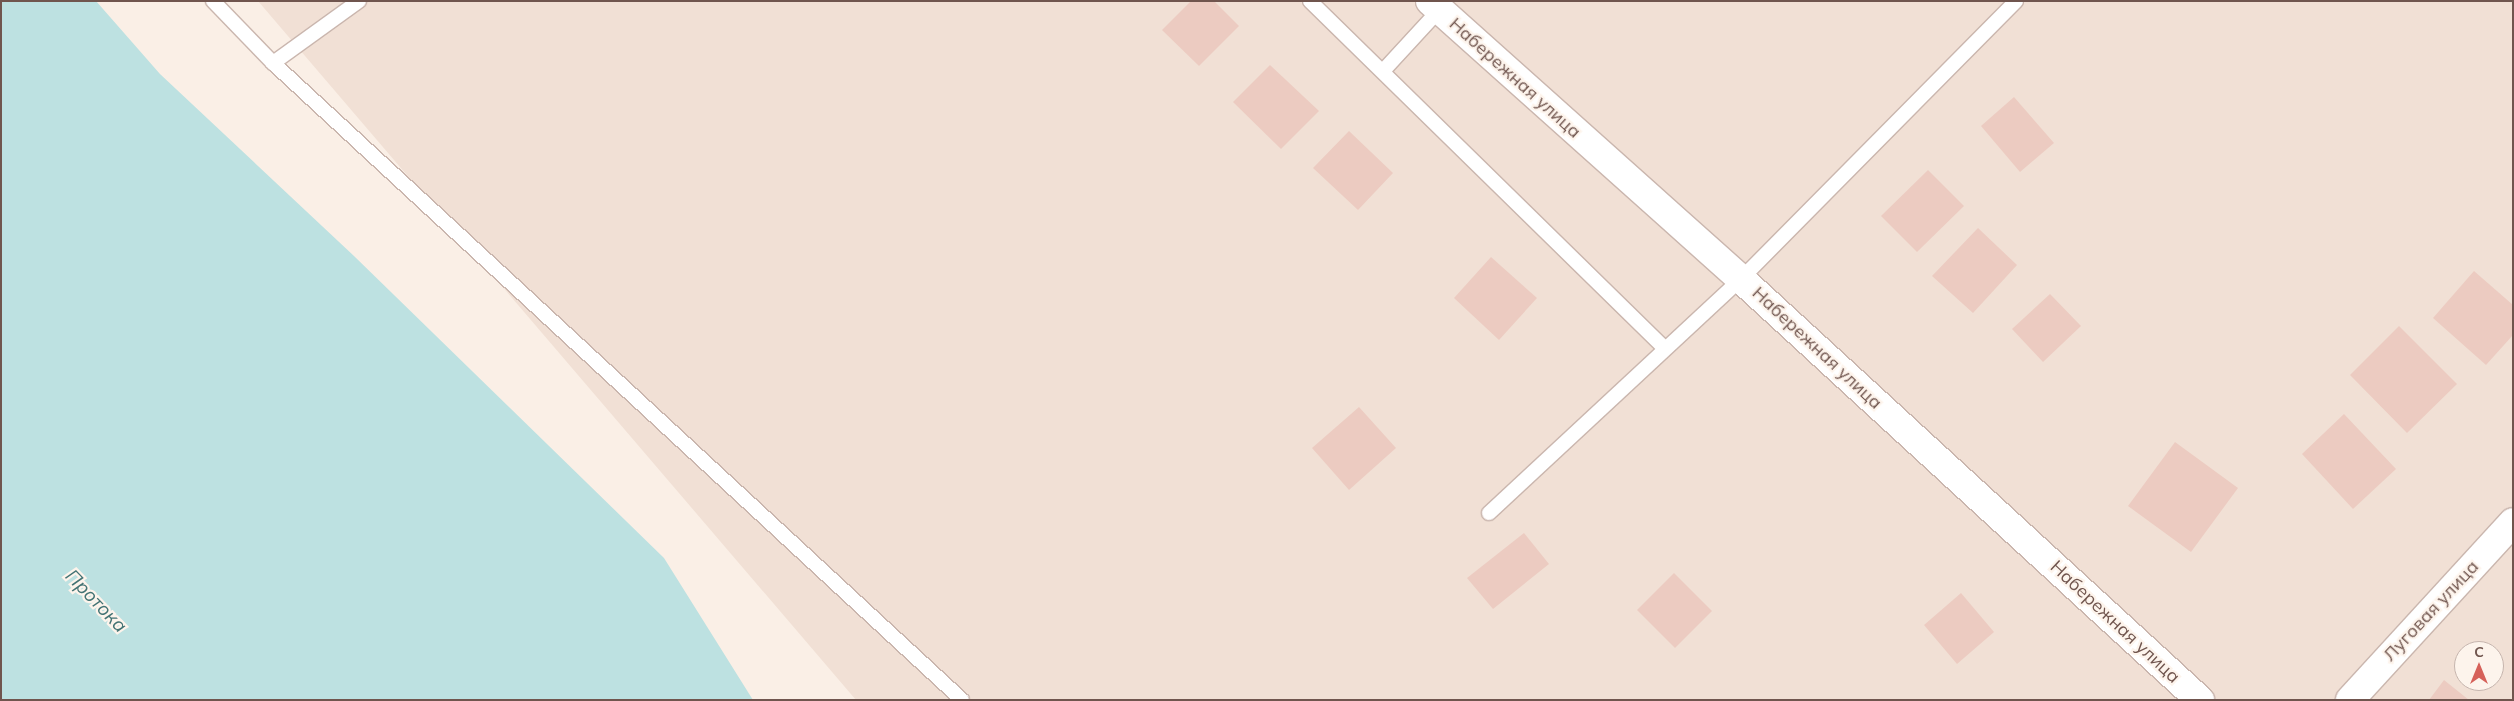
<!DOCTYPE html>
<html>
<head>
<meta charset="utf-8">
<style>
  body { margin:0 }
  #map { position:relative; width:2514px; height:701px; overflow:hidden; background:#faefe6; font-family:Mulish,sans-serif }
  div>[style] { position:absolute }
  .residential>* { inset:0; background:#f1e0d5 }
  .water>* { inset:0; background:#bde1e1 }
  .building>* { inset:0; background:#eccbc1 }
  .roads { filter:drop-shadow(1px 0 #cab6ae) drop-shadow(-1px 0 #cab6ae) drop-shadow(0 1px #cab6ae) drop-shadow(0 -1px #cab6ae) }
  .service>* { height:14px; margin:-7px; padding:0 7px; transform-origin:7px; border-radius:7px; background:#fff }
  .minor>* { height:28px; margin:-14px; padding:0 14px; transform-origin:14px; border-radius:14px; background:#fff }
  .tertiary>* { height:28px; margin:-14px; padding:0 14px; transform-origin:14px; border-radius:14px; background:#fff }
  span { translate:-50% -50%; white-space:nowrap; text-align:center; line-height:1.15; -webkit-text-stroke:4.5px #fdf4ec; paint-order:stroke }
  .street-label { font-size:18px; color:#70554e }
  .water-label { font-size:19px; color:#437374; font-style:italic }
  .frame { position:absolute; inset:0; border:2px solid #70554e; pointer-events:none }
  .north { position:absolute; left:2454px; top:641px; width:50px; height:50px; box-sizing:border-box; background:#fdf4ec; border:1px solid #c5b4ad; border-radius:50%; rotate:0deg; font-size:14px; font-weight:700; line-height:20px; text-align:center; color:#70554e }
  .north::after { content:''; display:block; margin:auto; width:18px; height:22px; background:#d66159; clip-path:polygon(50% 0,100% 100%,50% 72%,0 100%) }
</style>
</head>
<body>
<div id="map">
  <div class="residential">
    <i style="clip-path:polygon(evenodd,258px 1px,2513px 1px,2513px 700px,856px 700px,258px 1px,2464px 651px,2494px 651px,2494px 681px,2464px 681px,2464px 651px)"></i>
  </div>
  <div class="water">
    <i style="clip-path:polygon(1px 1px,96px 1px,160px 74px,354px 256px,664px 558px,753px 700px,1px 700px)"></i>
  </div>
  <div class="building">
    <i style="clip-path:polygon(1191px 1px,1214px 1px,1239px 26px,1199px 66px,1162px 30px)"></i>
    <i style="clip-path:polygon(1270px 65px,1319px 111px,1281px 149px,1233px 102px)"></i>
    <i style="clip-path:polygon(2014px 97px,2054px 143px,2020px 172px,1981px 126px)"></i>
    <i style="clip-path:polygon(1349px 131px,1393px 173px,1358px 210px,1313px 168px)"></i>
    <i style="clip-path:polygon(1928px 170px,1964px 206px,1917px 252px,1881px 216px)"></i>
    <i style="clip-path:polygon(1978px 228px,2017px 265px,1973px 313px,1932px 276px)"></i>
    <i style="clip-path:polygon(1491px 257px,1537px 298px,1499px 340px,1454px 298px)"></i>
    <i style="clip-path:polygon(2474px 271px,2513px 305px,2513px 335px,2486px 365px,2433px 318px)"></i>
    <i style="clip-path:polygon(2050px 294px,2081px 326px,2043px 362px,2012px 329px)"></i>
    <i style="clip-path:polygon(2399px 326px,2457px 384px,2407px 433px,2350px 375px)"></i>
    <i style="clip-path:polygon(1359px 407px,1396px 448px,1349px 490px,1312px 448px)"></i>
    <i style="clip-path:polygon(2344px 414px,2396px 469px,2353px 509px,2302px 454px)"></i>
    <i style="clip-path:polygon(2175px 442px,2238px 488px,2191px 552px,2128px 506px)"></i>
    <i style="clip-path:polygon(1524px 533px,1549px 564px,1493px 609px,1467px 578px)"></i>
    <i style="clip-path:polygon(1674px 573px,1712px 611px,1675px 648px,1637px 610px)"></i>
    <i style="clip-path:polygon(1961px 593px,1994px 632px,1957px 664px,1924px 625px)"></i>
    <i style="clip-path:polygon(2444px 680px,2469px 700px,2429px 700px)"></i>
  </div>
  <div class="roads">
    <div class="service">
      <i style="left:213px;top:1px;width:86px;rotate:45.9deg"></i>
      <i style="left:273px;top:63px;width:938px;rotate:42.75deg"></i>
      <i style="left:1310px;top:1px;width:496px;rotate:44.4deg"></i>
      <i style="left:273px;top:63px;width:106px;rotate:-35.8deg"></i>
      <i style="left:1383px;top:71px;width:83px;rotate:-47.4deg"></i>
      <i style="left:1489px;top:513px;width:344px;rotate:-42.9deg"></i>
      <i style="left:1741px;top:279px;width:391px;rotate:-45.3deg"></i>
    </div>
    <div class="minor">
      <i style="left:2350px;top:700px;width:241px;rotate:-47.5deg"></i>
    </div>
    <div class="tertiary">
      <i style="left:1430px;top:1px;width:417px;rotate:41.8deg"></i>
      <i style="left:1741px;top:279px;width:623px;rotate:42.53deg"></i>
    </div>
  </div>
  <div class="street-label">
    <span style="left:1515px;top:78px;rotate:42deg">Набережная улица</span>
    <span style="left:1817px;top:348px;rotate:43deg">Набережная улица</span>
    <span style="left:2431px;top:611px;rotate:-47deg">Луговая улица</span>
    <span style="left:2115px;top:622px;rotate:43deg">Набережная улица</span>
  </div>
  <div class="water-label">
    <span style="left:96px;top:601px;rotate:46deg">Протока</span>
  </div>
  <div class="frame"></div>
  <div class="north">С</div>
</div>
</body>
</html>
